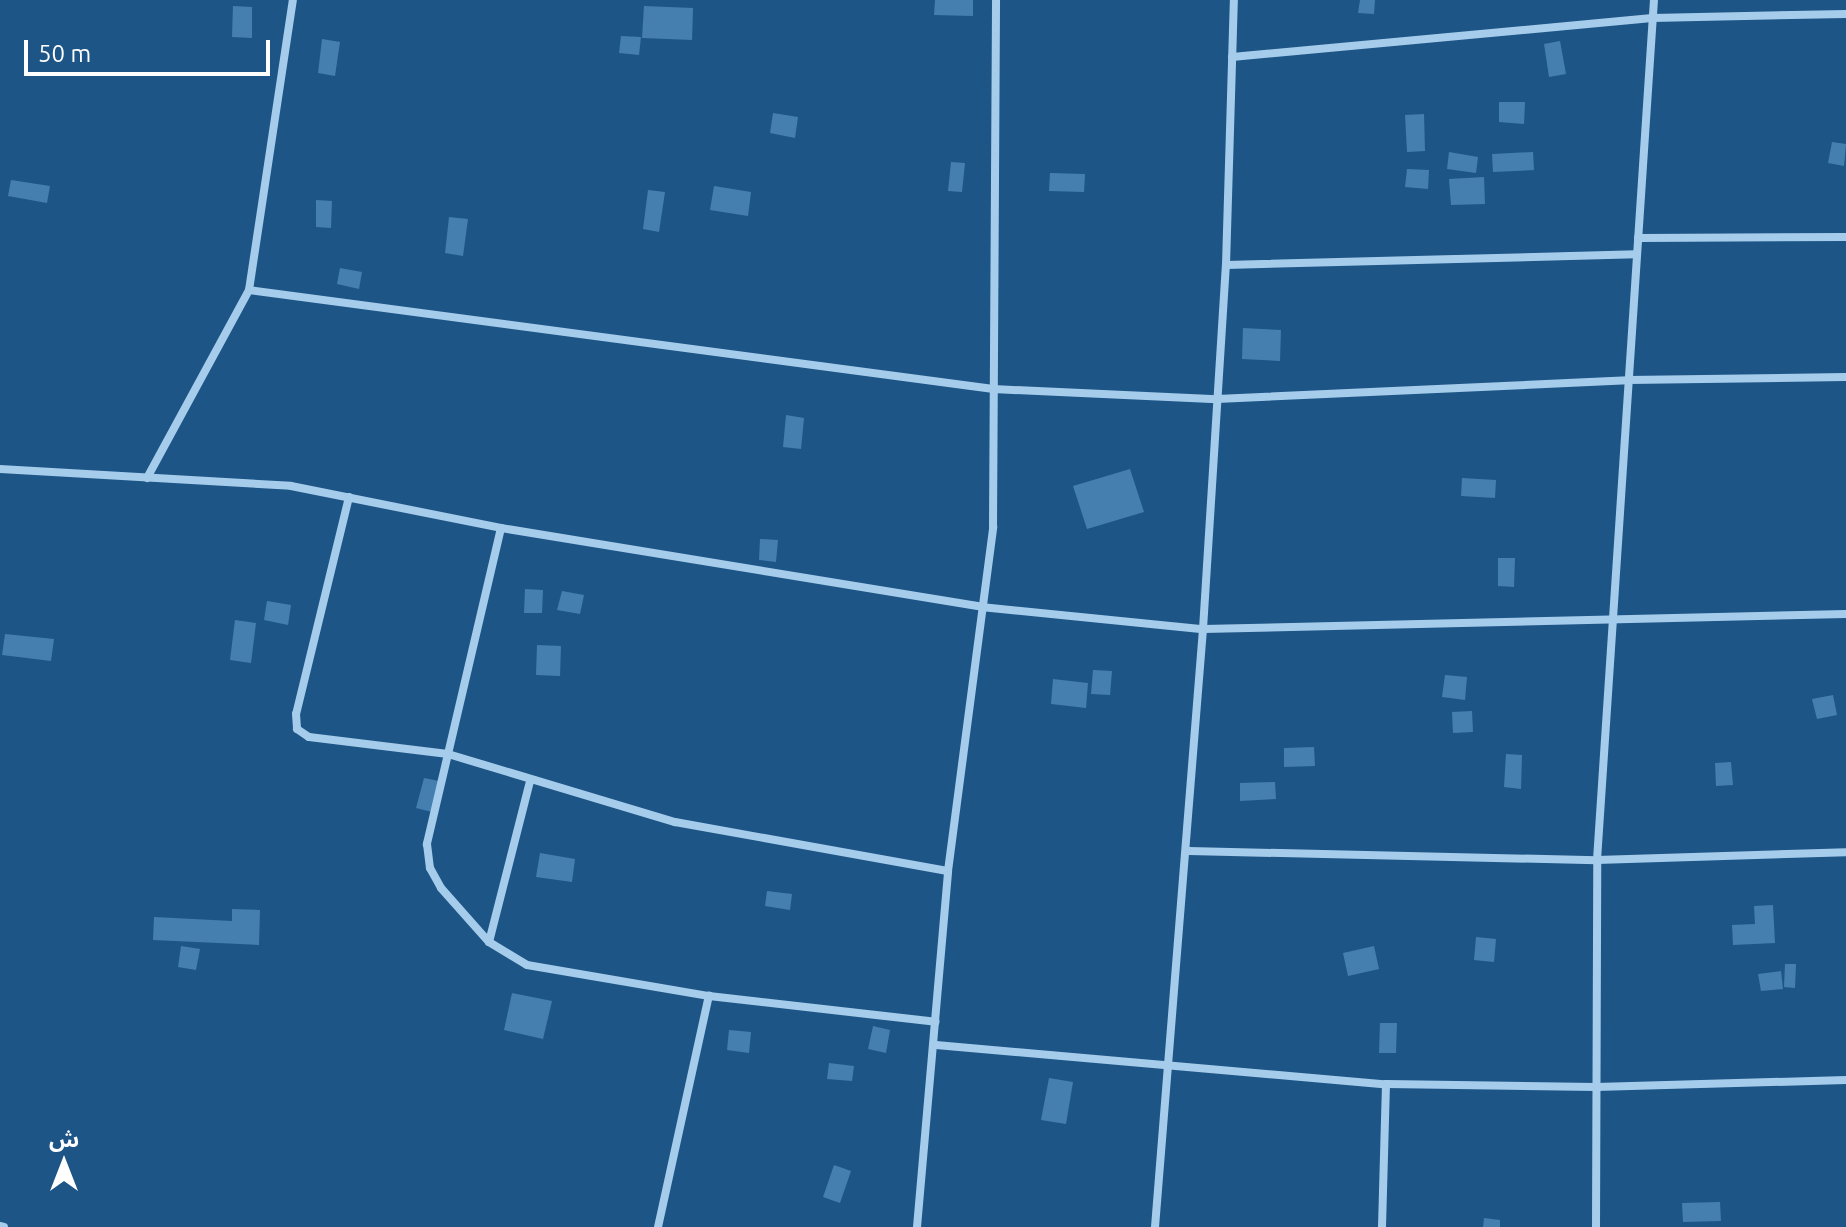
<!DOCTYPE html>
<html>
<head>
<meta charset="utf-8">
<style>
  body { margin:0 }
  #map { position:relative; width:1846px; height:1227px; overflow:hidden; background:#1d5587; font-family:Ubuntu,"Noto Sans Arabic",sans-serif }
  div>[style] { position:absolute }
  .building>* { inset:0; background:#457fb0 }
  .street>* { height:8px; margin:-4px; padding:0 4px; transform-origin:4px; border-radius:4px; background:#a6cceb }
  span { translate:-50% -50%; white-space:nowrap; text-align:center; line-height:1.15; -webkit-text-stroke:8px #1d5587; paint-order:stroke }
  .north { position:absolute; left:24px; top:1123px; width:80px; height:80px; -webkit-text-stroke:6px #1d5587; paint-order:stroke; rotate:0deg; font-size:22px; font-weight:700; line-height:32px; text-align:center; color:#fff }
  .north::after { content:''; display:block; margin:auto; width:28px; height:36px; background:#fff; clip-path:polygon(50% 0,100% 100%,50% 72%,0 100%) }
  .scale { position:absolute; left:24px; top:40px; width:246px; height:36px; box-sizing:border-box; border:4px solid #fff; border-top:0; padding-left:10px; font-size:24px; line-height:28px; white-space:nowrap; color:#fff; -webkit-text-stroke:6px #1d5587; paint-order:stroke }
</style>
</head>
<body>
<div id="map">
  <div class="building">
    <i style="clip-path:polygon(935px 0,973px 0,973px 16px,934px 15px)"></i>
    <i style="clip-path:polygon(1360px 0,1375px 0,1374px 14px,1358px 13px)"></i>
    <i style="clip-path:polygon(233px 6px,252px 7px,252px 38px,232px 37px)"></i>
    <i style="clip-path:polygon(644px 6px,693px 8px,692px 40px,642px 38px)"></i>
    <i style="clip-path:polygon(621px 36px,641px 37px,639px 55px,619px 53px)"></i>
    <i style="clip-path:polygon(322px 39px,340px 42px,335px 76px,318px 73px)"></i>
    <i style="clip-path:polygon(1560px 41px,1566px 74px,1549px 77px,1544px 44px)"></i>
    <i style="clip-path:polygon(1499px 102px,1525px 102px,1524px 124px,1499px 122px)"></i>
    <i style="clip-path:polygon(773px 113px,798px 117px,795px 138px,770px 133px)"></i>
    <i style="clip-path:polygon(1424px 114px,1425px 151px,1407px 152px,1405px 115px)"></i>
    <i style="clip-path:polygon(1832px 142px,1846px 144px,1844px 166px,1828px 163px)"></i>
    <i style="clip-path:polygon(1449px 152px,1478px 157px,1476px 173px,1447px 169px)"></i>
    <i style="clip-path:polygon(1533px 152px,1534px 170px,1493px 172px,1492px 154px)"></i>
    <i style="clip-path:polygon(951px 162px,965px 163px,962px 192px,948px 191px)"></i>
    <i style="clip-path:polygon(1407px 169px,1429px 170px,1428px 189px,1405px 187px)"></i>
    <i style="clip-path:polygon(1050px 173px,1085px 174px,1084px 192px,1049px 191px)"></i>
    <i style="clip-path:polygon(1484px 177px,1485px 204px,1451px 205px,1449px 179px)"></i>
    <i style="clip-path:polygon(11px 180px,50px 186px,47px 203px,8px 196px)"></i>
    <i style="clip-path:polygon(714px 186px,751px 192px,748px 216px,710px 210px)"></i>
    <i style="clip-path:polygon(648px 190px,665px 192px,659px 232px,643px 229px)"></i>
    <i style="clip-path:polygon(316px 200px,332px 201px,331px 228px,316px 227px)"></i>
    <i style="clip-path:polygon(449px 217px,468px 219px,463px 256px,445px 253px)"></i>
    <i style="clip-path:polygon(340px 268px,362px 272px,359px 289px,337px 284px)"></i>
    <i style="clip-path:polygon(1243px 328px,1281px 330px,1280px 361px,1242px 359px)"></i>
    <i style="clip-path:polygon(786px 415px,804px 418px,801px 449px,783px 447px)"></i>
    <i style="clip-path:polygon(1130px 469px,1144px 512px,1087px 529px,1073px 486px)"></i>
    <i style="clip-path:polygon(1462px 478px,1496px 480px,1495px 498px,1461px 496px)"></i>
    <i style="clip-path:polygon(760px 539px,778px 540px,776px 562px,759px 560px)"></i>
    <i style="clip-path:polygon(1498px 558px,1515px 558px,1514px 587px,1498px 586px)"></i>
    <i style="clip-path:polygon(525px 589px,543px 590px,542px 613px,524px 613px)"></i>
    <i style="clip-path:polygon(562px 591px,584px 595px,580px 614px,557px 610px)"></i>
    <i style="clip-path:polygon(267px 601px,291px 605px,288px 625px,264px 620px)"></i>
    <i style="clip-path:polygon(235px 620px,256px 623px,251px 663px,230px 660px)"></i>
    <i style="clip-path:polygon(5px 634px,54px 639px,51px 661px,2px 655px)"></i>
    <i style="clip-path:polygon(537px 645px,561px 646px,560px 676px,536px 675px)"></i>
    <i style="clip-path:polygon(1093px 670px,1112px 671px,1110px 695px,1091px 694px)"></i>
    <i style="clip-path:polygon(1445px 675px,1467px 677px,1465px 700px,1442px 697px)"></i>
    <i style="clip-path:polygon(1053px 679px,1088px 683px,1086px 708px,1051px 704px)"></i>
    <i style="clip-path:polygon(1833px 695px,1837px 715px,1817px 719px,1812px 699px)"></i>
    <i style="clip-path:polygon(1472px 711px,1473px 732px,1453px 733px,1452px 712px)"></i>
    <i style="clip-path:polygon(1314px 747px,1315px 766px,1284px 767px,1284px 748px)"></i>
    <i style="clip-path:polygon(1506px 754px,1522px 755px,1521px 789px,1504px 787px)"></i>
    <i style="clip-path:polygon(1731px 762px,1733px 785px,1716px 786px,1715px 763px)"></i>
    <i style="clip-path:polygon(424px 778px,439px 781px,432px 812px,416px 808px)"></i>
    <i style="clip-path:polygon(1275px 782px,1276px 799px,1240px 801px,1240px 783px)"></i>
    <i style="clip-path:polygon(540px 853px,575px 859px,572px 882px,536px 877px)"></i>
    <i style="clip-path:polygon(767px 891px,792px 894px,790px 910px,765px 906px)"></i>
    <i style="clip-path:polygon(1773px 905px,1775px 943px,1733px 945px,1732px 925px,1755px 924px,1754px 906px)"></i>
    <i style="clip-path:polygon(232px 909px,260px 910px,259px 945px,153px 940px,154px 917px,232px 921px)"></i>
    <i style="clip-path:polygon(1476px 937px,1496px 939px,1494px 962px,1474px 960px)"></i>
    <i style="clip-path:polygon(181px 946px,200px 949px,196px 970px,178px 967px)"></i>
    <i style="clip-path:polygon(1374px 946px,1379px 969px,1348px 976px,1343px 953px)"></i>
    <i style="clip-path:polygon(1785px 964px,1796px 964px,1795px 988px,1784px 987px)"></i>
    <i style="clip-path:polygon(1781px 971px,1783px 989px,1761px 991px,1758px 974px)"></i>
    <i style="clip-path:polygon(512px 993px,552px 1001px,543px 1039px,504px 1030px)"></i>
    <i style="clip-path:polygon(1380px 1023px,1397px 1023px,1396px 1053px,1379px 1053px)"></i>
    <i style="clip-path:polygon(873px 1026px,890px 1030px,886px 1053px,868px 1049px)"></i>
    <i style="clip-path:polygon(729px 1030px,751px 1032px,749px 1053px,727px 1050px)"></i>
    <i style="clip-path:polygon(829px 1063px,854px 1066px,852px 1081px,827px 1079px)"></i>
    <i style="clip-path:polygon(1049px 1078px,1073px 1082px,1066px 1124px,1041px 1120px)"></i>
    <i style="clip-path:polygon(834px 1165px,851px 1171px,840px 1203px,823px 1197px)"></i>
    <i style="clip-path:polygon(1720px 1202px,1721px 1221px,1683px 1222px,1682px 1203px)"></i>
    <i style="clip-path:polygon(1484px 1218px,1500px 1220px,1500px 1227px,1483px 1227px)"></i>
  </div>
  <div class="street">
    <i style="left:1232px;top:57px;width:422px;rotate:-5.3deg"></i>
    <i style="left:1652px;top:18px;width:194px;rotate:-1.2deg"></i>
    <i style="left:1638px;top:238px;width:208px;rotate:-0.3deg"></i>
    <i style="left:1226px;top:265px;width:410px;rotate:-1.5deg"></i>
    <i style="left:249px;top:290px;width:751px;rotate:7.58deg"></i>
    <i style="left:993px;top:389px;width:224px;rotate:2.6deg"></i>
    <i style="left:1217px;top:399px;width:411px;rotate:-2.6deg"></i>
    <i style="left:1628px;top:380px;width:218px;rotate:-0.8deg"></i>
    <i style="left:0;top:469px;width:291px;rotate:3.3deg"></i>
    <i style="left:291px;top:486px;width:214px;rotate:11.3deg"></i>
    <i style="left:501px;top:528px;width:486px;rotate:9.3deg"></i>
    <i style="left:981px;top:607px;width:223px;rotate:5.7deg"></i>
    <i style="left:1203px;top:629px;width:643px;rotate:-1.34deg"></i>
    <i style="left:147px;top:478px;width:214px;rotate:-61.5deg"></i>
    <i style="left:249px;top:290px;width:293px;rotate:-81.4deg"></i>
    <i style="left:349px;top:497px;width:223px;rotate:103.7deg"></i>
    <i style="left:296px;top:714px;width:15px;rotate:86deg"></i>
    <i style="left:297px;top:729px;width:14px;rotate:34deg"></i>
    <i style="left:309px;top:737px;width:140px;rotate:7deg"></i>
    <i style="left:448px;top:754px;width:237px;rotate:16.7deg"></i>
    <i style="left:675px;top:822px;width:277px;rotate:10.2deg"></i>
    <i style="left:501px;top:528px;width:325px;rotate:103.2deg"></i>
    <i style="left:427px;top:844px;width:24px;rotate:83deg"></i>
    <i style="left:430px;top:868px;width:23px;rotate:61deg"></i>
    <i style="left:441px;top:888px;width:72px;rotate:48.4deg"></i>
    <i style="left:489px;top:942px;width:44px;rotate:31.2deg"></i>
    <i style="left:527px;top:965px;width:185px;rotate:9.7deg"></i>
    <i style="left:709px;top:996px;width:228px;rotate:6.5deg"></i>
    <i style="left:1189px;top:851px;width:408px;rotate:1.3deg"></i>
    <i style="left:1597px;top:860px;width:249px;rotate:-1.8deg"></i>
    <i style="left:489px;top:942px;width:166px;rotate:-75.7deg"></i>
    <i style="left:936px;top:1045px;width:452px;rotate:5deg"></i>
    <i style="left:1386px;top:1084px;width:210px;rotate:0.8deg"></i>
    <i style="left:1596px;top:1087px;width:250px;rotate:-1.6deg"></i>
    <i style="left:0;top:1226px;width:4px;rotate:14deg"></i>
    <i style="left:658px;top:1227px;width:237px;rotate:-77.6deg"></i>
    <i style="left:917px;top:1227px;width:357px;rotate:-85deg"></i>
    <i style="left:948px;top:871px;width:347px;rotate:-82.5deg"></i>
    <i style="left:993px;top:527px;width:527px;rotate:-89.67deg"></i>
    <i style="left:1155px;top:1227px;width:600px;rotate:-85.41deg"></i>
    <i style="left:1203px;top:629px;width:365px;rotate:-86.4deg"></i>
    <i style="left:1226px;top:265px;width:265px;rotate:-88.3deg"></i>
    <i style="left:1382px;top:1227px;width:143px;rotate:-88.4deg"></i>
    <i style="left:1596px;top:1227px;width:367px;rotate:-89.8deg"></i>
    <i style="left:1597px;top:860px;width:862px;rotate:-86.21deg"></i>
  </div>
  <div class="north">ش</div>
  <div class="scale">50 m</div>
</div>
</body>
</html>
